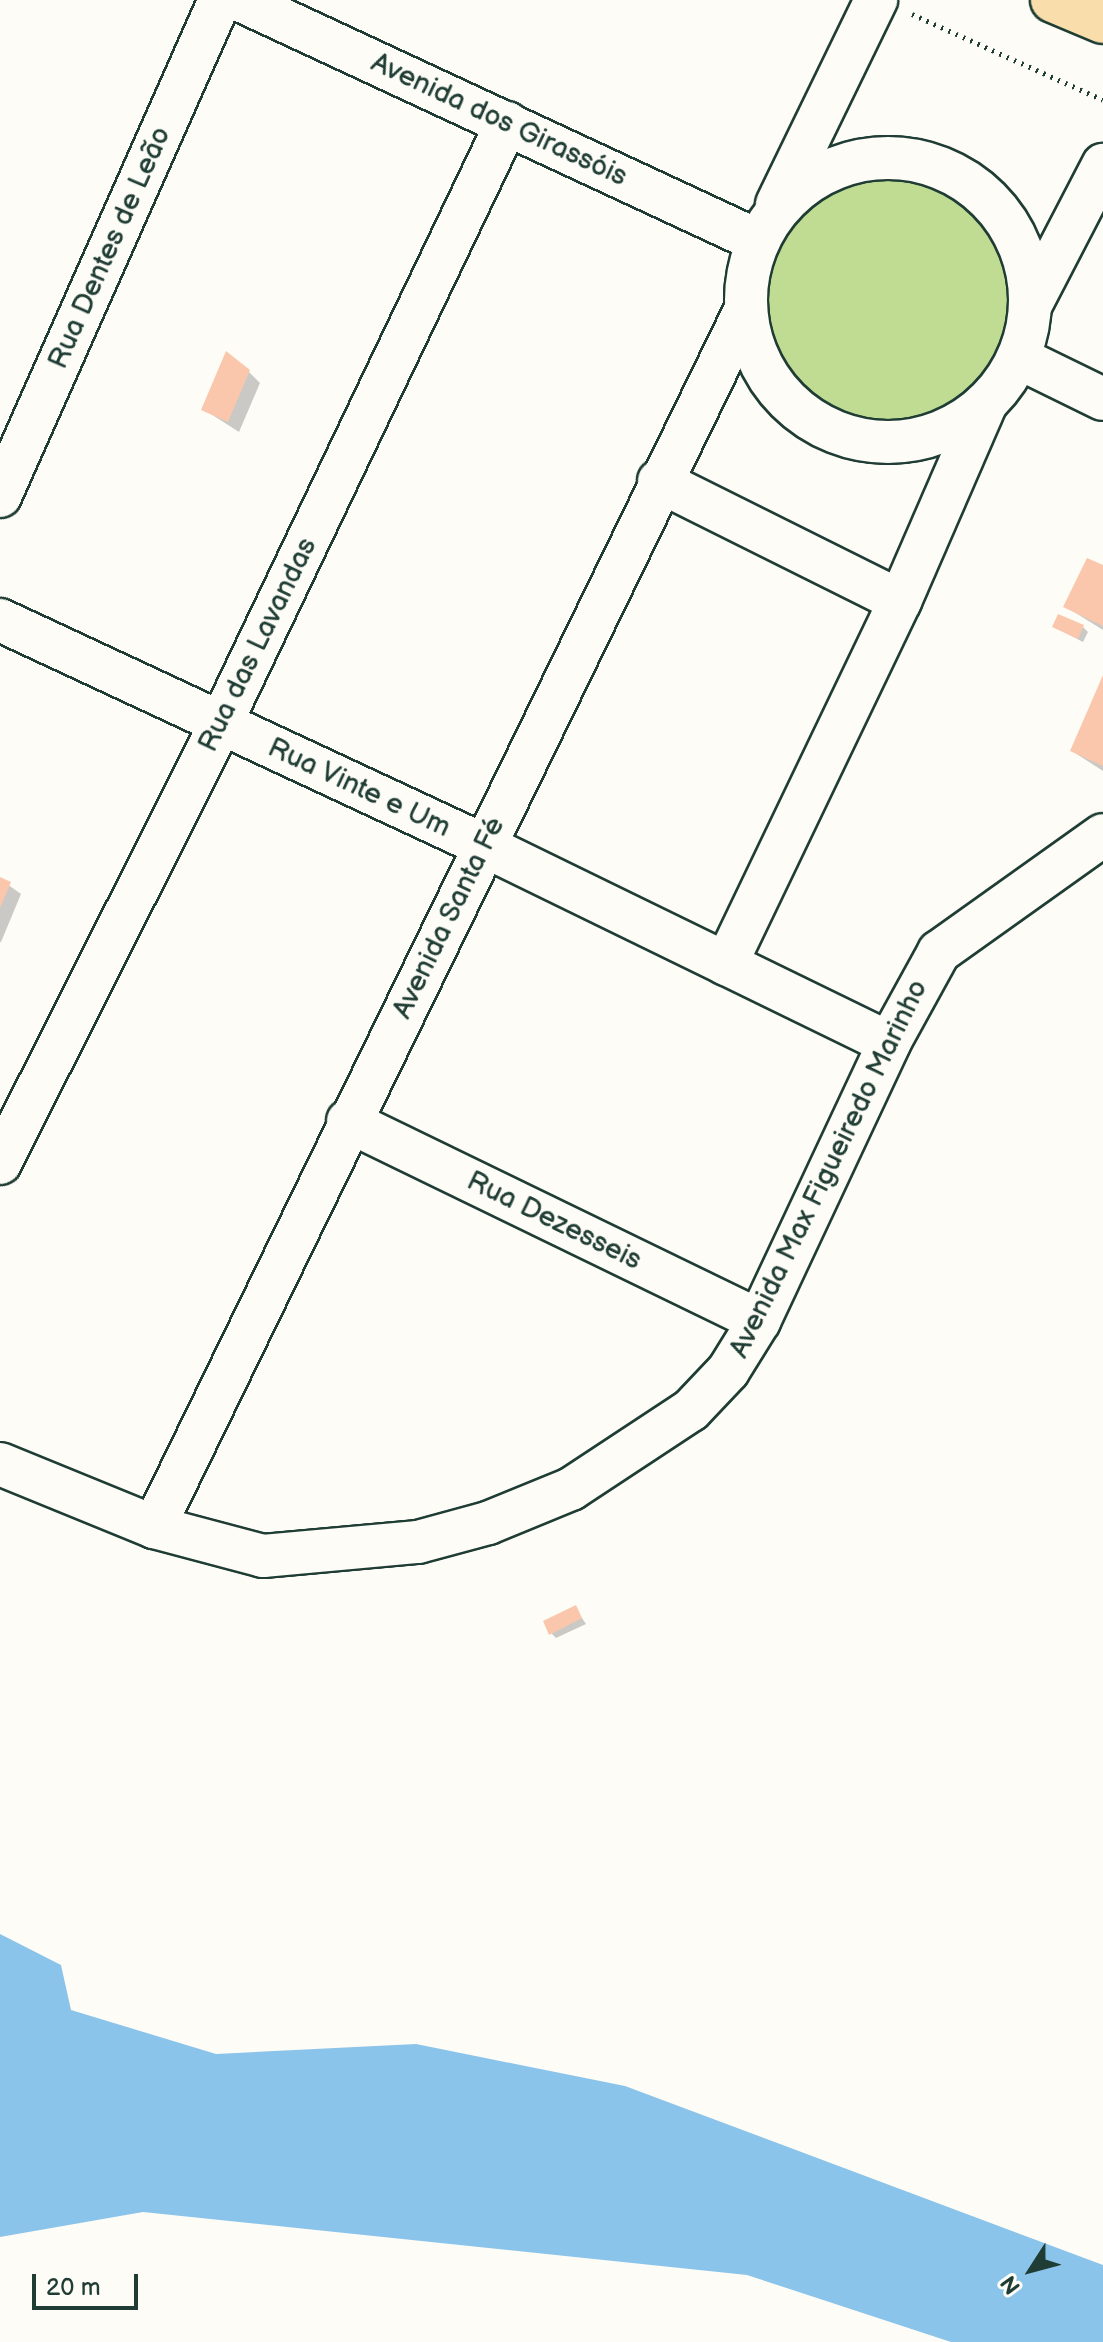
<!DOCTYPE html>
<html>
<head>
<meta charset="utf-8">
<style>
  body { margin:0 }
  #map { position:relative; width:1103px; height:2342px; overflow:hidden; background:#fdfcf7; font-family:"Balsamiq Sans",sans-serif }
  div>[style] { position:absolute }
  .green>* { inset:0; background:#c0dc93 }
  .round { border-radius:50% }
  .water>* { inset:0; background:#8bc4ea }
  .shadow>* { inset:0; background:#0003 }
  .building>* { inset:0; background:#fbc7ac }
  .path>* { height:5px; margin-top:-2.5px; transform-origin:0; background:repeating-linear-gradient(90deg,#1f3d34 0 2px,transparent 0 8px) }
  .roads { filter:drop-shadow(2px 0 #1f3d34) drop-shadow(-2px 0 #1f3d34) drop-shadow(0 2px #1f3d34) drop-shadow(0 -2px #1f3d34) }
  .minor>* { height:42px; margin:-21px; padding:0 21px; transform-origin:21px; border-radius:21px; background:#fdfcf7 }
  .minor>.ring { margin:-21px; padding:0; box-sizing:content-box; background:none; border:42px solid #fdfcf7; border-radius:50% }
  .major>* { height:44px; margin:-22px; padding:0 22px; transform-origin:22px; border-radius:22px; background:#f9deab }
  span { translate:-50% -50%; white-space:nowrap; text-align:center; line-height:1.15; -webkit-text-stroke:7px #fdfcf7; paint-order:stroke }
  .street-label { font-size:28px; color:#1f3d34 }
  .north { position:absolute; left:991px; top:2230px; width:80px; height:80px; -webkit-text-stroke:6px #fdfcf7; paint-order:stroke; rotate:234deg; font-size:22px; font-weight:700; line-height:32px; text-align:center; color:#1f3d34 }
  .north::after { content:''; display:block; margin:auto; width:28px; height:36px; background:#1f3d34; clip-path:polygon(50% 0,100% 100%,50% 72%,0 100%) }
  .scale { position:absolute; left:32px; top:2274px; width:106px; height:36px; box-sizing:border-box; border:4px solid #1f3d34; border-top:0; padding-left:10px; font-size:24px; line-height:28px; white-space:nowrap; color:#1f3d34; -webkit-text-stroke:6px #fdfcf7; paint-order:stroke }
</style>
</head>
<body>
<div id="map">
  <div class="green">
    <i class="round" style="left:764px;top:176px;width:248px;height:248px"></i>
  </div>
  <div class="water">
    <i style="clip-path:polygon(0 1934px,61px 1965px,71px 2010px,216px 2054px,416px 2044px,625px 2086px,1103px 2265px,1103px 2342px,951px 2342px,747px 2275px,143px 2212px,0 2237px)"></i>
  </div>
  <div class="shadow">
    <i style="clip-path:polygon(249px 372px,260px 383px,239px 432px,203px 409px)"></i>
    <i style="clip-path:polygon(1103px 568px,1103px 630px,1066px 607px)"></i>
    <i style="clip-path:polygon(1054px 627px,1083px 627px,1088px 632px,1083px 642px)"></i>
    <i style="clip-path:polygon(1103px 680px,1103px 771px,1072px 751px)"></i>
    <i style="clip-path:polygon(0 879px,21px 894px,1px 942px,0 942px)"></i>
    <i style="clip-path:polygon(575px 1608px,586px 1624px,556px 1638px,551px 1633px)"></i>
  </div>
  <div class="building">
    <i style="clip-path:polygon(226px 351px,250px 370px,228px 422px,201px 410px)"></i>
    <i style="clip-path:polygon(1087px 558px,1103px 565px,1103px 626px,1063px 607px)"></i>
    <i style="clip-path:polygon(1058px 614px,1084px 625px,1078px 639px,1052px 627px)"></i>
    <i style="clip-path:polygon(1103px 675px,1103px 766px,1070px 751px)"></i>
    <i style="clip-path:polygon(0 877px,11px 882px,0 908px)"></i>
    <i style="clip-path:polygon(576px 1605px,582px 1618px,549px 1635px,543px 1621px)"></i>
  </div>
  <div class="path">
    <i style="left:912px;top:14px;width:209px;rotate:24.2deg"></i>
  </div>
  <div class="roads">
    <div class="minor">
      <i style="left:240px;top:0;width:571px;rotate:24.95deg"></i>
      <i class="ring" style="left:746px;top:158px;width:242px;height:242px"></i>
      <i style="left:777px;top:204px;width:227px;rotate:-64.1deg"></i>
      <i style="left:1030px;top:306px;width:159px;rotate:-62.6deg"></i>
      <i style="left:1019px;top:358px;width:93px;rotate:26deg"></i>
      <i style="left:659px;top:481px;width:269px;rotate:26.5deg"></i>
      <i style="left:0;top:496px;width:543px;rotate:-66.08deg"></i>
      <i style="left:0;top:620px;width:535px;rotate:24.98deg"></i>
      <i style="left:485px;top:846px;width:449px;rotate:26deg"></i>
      <i style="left:726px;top:964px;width:403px;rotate:-64.4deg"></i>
      <i style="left:900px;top:601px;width:216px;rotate:-66.5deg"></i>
      <i style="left:348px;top:1121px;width:457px;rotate:25.9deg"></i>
      <i style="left:0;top:1163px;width:490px;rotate:-63.3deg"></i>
      <i style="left:220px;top:725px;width:667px;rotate:-64.51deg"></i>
      <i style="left:0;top:1464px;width:166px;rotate:22.2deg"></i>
      <i style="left:154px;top:1527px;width:113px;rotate:14.9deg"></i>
      <i style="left:263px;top:1556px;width:156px;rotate:-5.2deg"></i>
      <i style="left:418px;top:1542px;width:73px;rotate:-15.2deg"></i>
      <i style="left:488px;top:1523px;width:90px;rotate:-22.3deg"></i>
      <i style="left:571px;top:1489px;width:144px;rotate:-33.4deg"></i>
      <i style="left:691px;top:1410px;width:54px;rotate:-46.5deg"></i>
      <i style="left:728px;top:1371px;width:59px;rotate:-58.2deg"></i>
      <i style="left:759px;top:1321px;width:307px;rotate:-64.9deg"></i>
      <i style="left:889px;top:1043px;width:104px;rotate:-61.2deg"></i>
      <i style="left:939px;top:952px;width:201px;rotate:-35.5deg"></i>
      <i style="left:154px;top:1527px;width:1354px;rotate:-64.08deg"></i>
    </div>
    <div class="major">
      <i style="left:1053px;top:0;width:54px;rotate:22.8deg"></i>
    </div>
  </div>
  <div class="street-label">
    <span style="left:499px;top:120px;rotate:25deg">Avenida dos Girassóis</span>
    <span style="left:110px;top:248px;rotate:-66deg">Rua Dentes de Leão</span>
    <span style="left:258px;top:645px;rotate:-64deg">Rua das Lavandas</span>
    <span style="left:359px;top:788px;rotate:25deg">Rua Vinte e Um</span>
    <span style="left:449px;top:918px;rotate:-64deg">Avenida Santa Fé</span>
    <span style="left:829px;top:1169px;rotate:-64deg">Avenida Max Figueiredo Marinho</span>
    <span style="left:554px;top:1221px;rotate:26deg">Rua Dezesseis</span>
  </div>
  <div class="north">N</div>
  <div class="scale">20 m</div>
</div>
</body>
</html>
